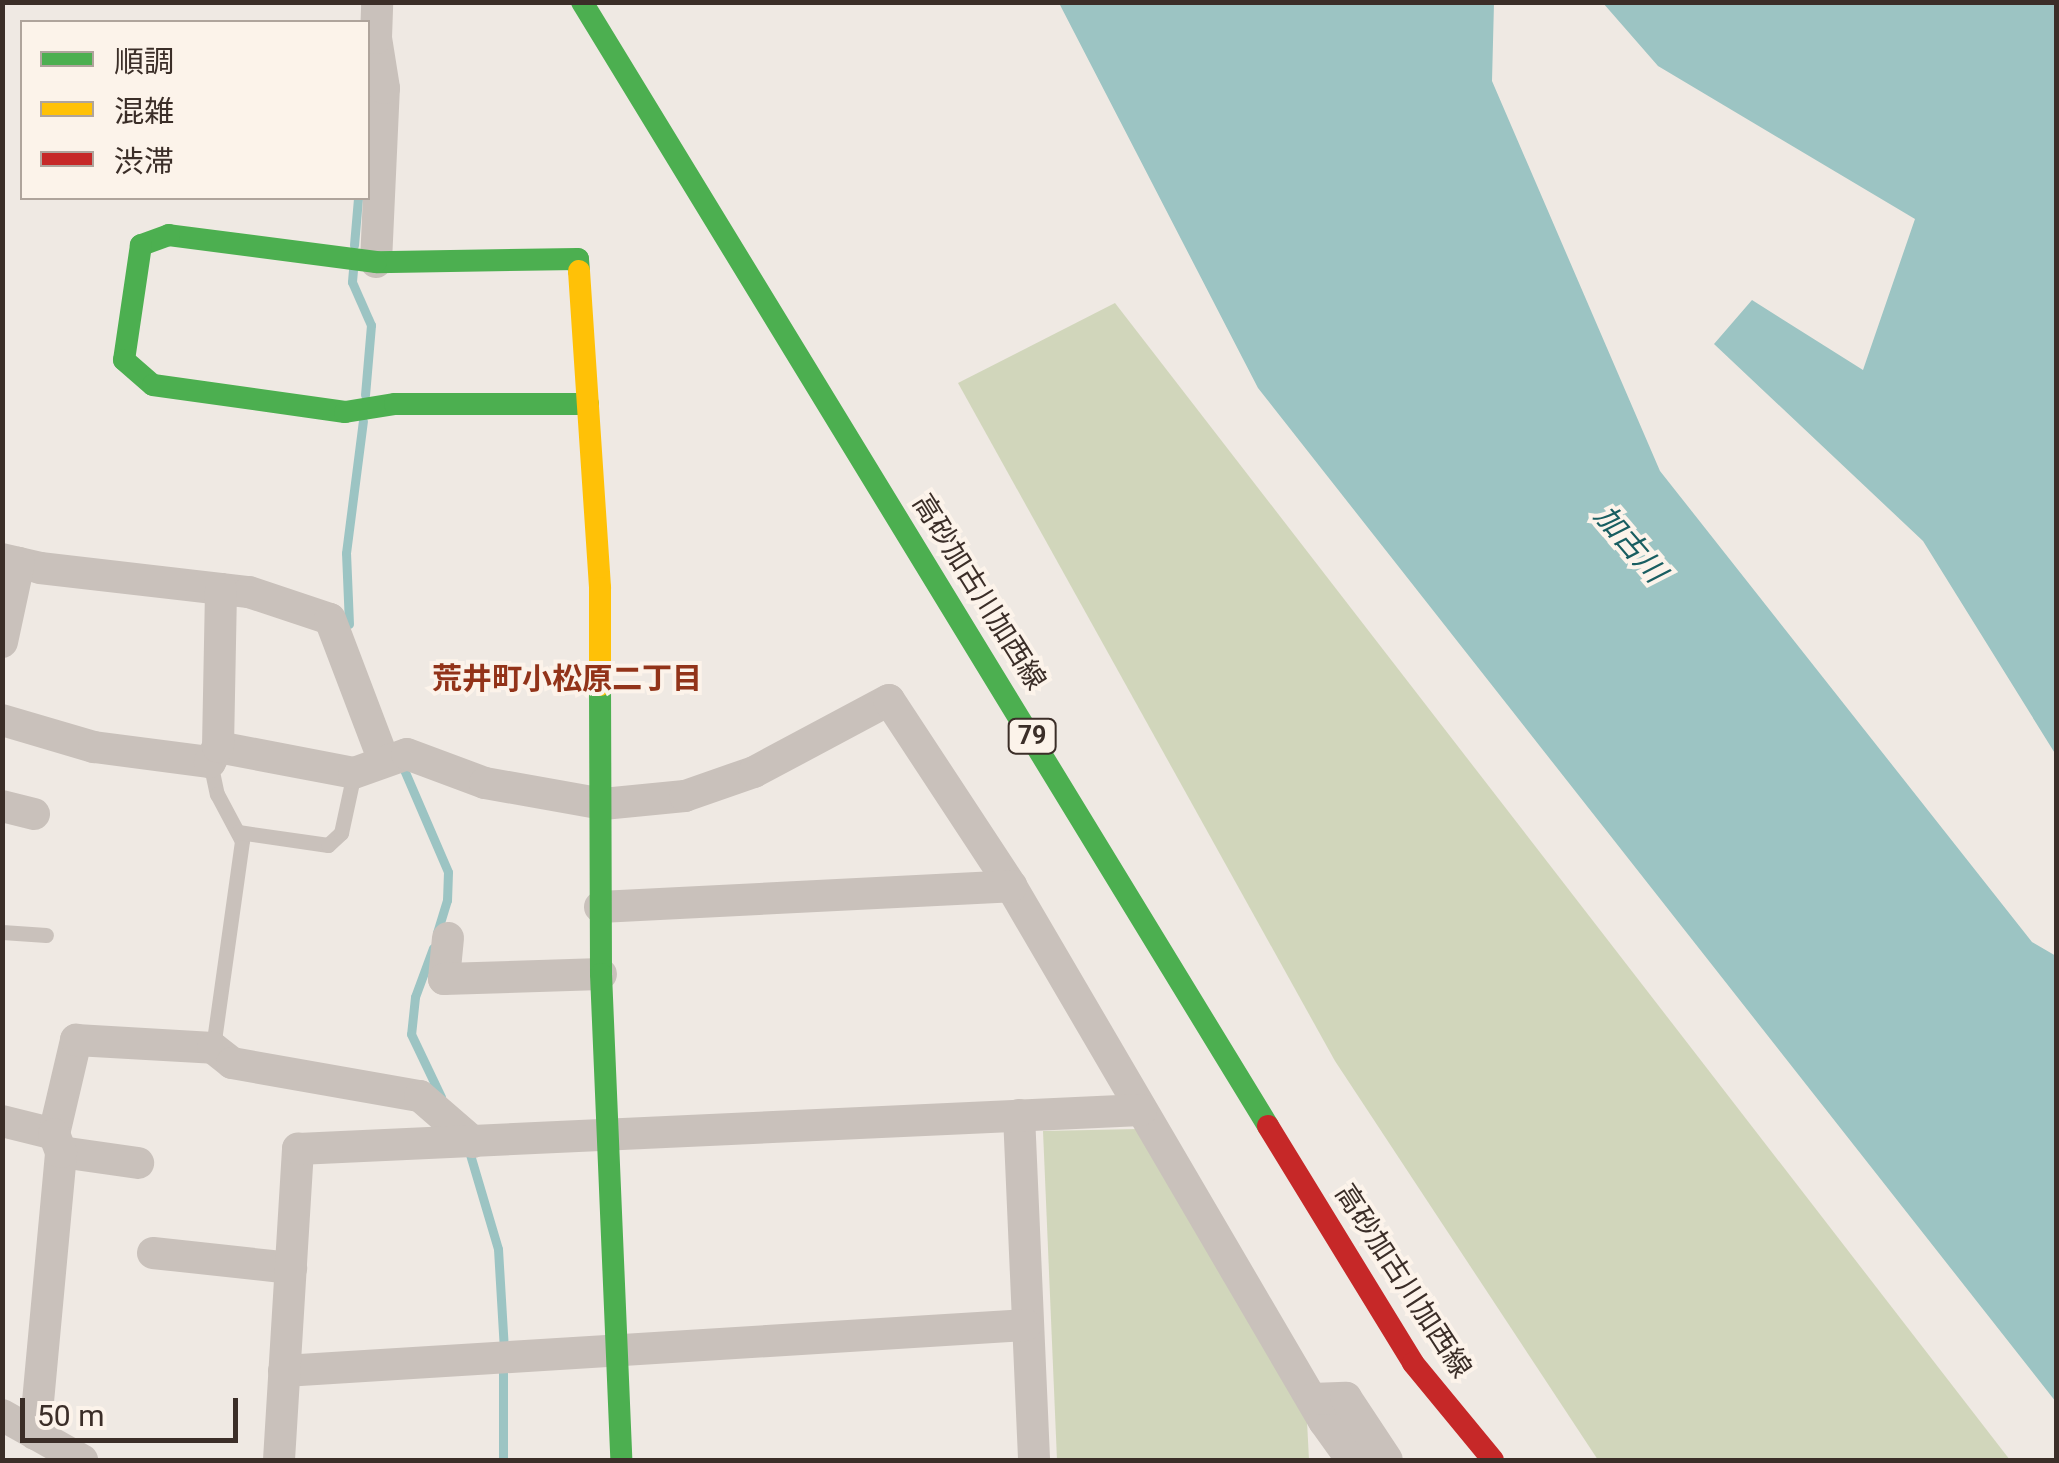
<!DOCTYPE html>
<html>
<head>
<meta charset="utf-8">
<style>
  body { margin:0 }
  #map { position:relative; width:2059px; height:1463px; overflow:hidden; background:#efe9e3; font-family:Roboto,"Noto Sans JP",sans-serif }
  div>[style] { position:absolute }
  .green>* { inset:0; background:#d1d6bb }
  .water>* { inset:0; background:#9cc4c3 }
  .stream>* { height:9px; margin:-4.5px; padding:0 4.5px; transform-origin:4.5px; border-radius:4.5px; background:#9cc4c3 }
  .lane>* { height:15px; margin:-7.5px; padding:0 7.5px; transform-origin:7.5px; border-radius:7.5px; background:#c9c1bb }
  .street>* { height:32px; margin:-16px; padding:0 16px; transform-origin:16px; border-radius:16px; background:#c9c1bb }
  .fast>* { height:22px; margin:-11px; padding:0 11px; transform-origin:11px; border-radius:11px; background:#4caf50 }
  .slow>* { height:22px; margin:-11px; padding:0 11px; transform-origin:11px; border-radius:11px; background:#ffc107 }
  .jam>* { height:22px; margin:-11px; padding:0 11px; transform-origin:11px; border-radius:11px; background:#c62828 }
  span { translate:-50% -50%; white-space:nowrap; text-align:center; line-height:1.15; -webkit-text-stroke:8px #fcf3ea; paint-order:stroke }
  .shield-label span { padding:2px 8px; background:#fcf3ea; border:2px solid; border-radius:8px; -webkit-text-stroke-width:0 }
  .shield-label { font-size:25px; color:#3b2e28; font-weight:700 }
  .street-label { font-size:28px; color:#3b2e28 }
  .water-label { font-size:30px; color:#195e61; font-style:italic }
  .neighbourhood-label { font-size:30px; color:#923319; font-weight:700 }
  .frame { position:absolute; inset:0; border:5px solid #3b2e28; pointer-events:none }
  .legend { position:absolute; left:20px; top:20px; width:350px; height:180px; box-sizing:border-box; background:#fcf3ea; border:2px solid #afa49c; margin:0; padding:12px 18px; list-style:none; font-size:30px; color:#3b2e28 }
  .legend li { display:flex; align-items:center; gap:20px; height:50px }
  .legend b { width:50px; border:2px solid #afa49c }
  .scale { position:absolute; left:20px; top:1398px; width:218px; height:45px; box-sizing:border-box; border:5px solid #3b2e28; border-top:0; padding-left:12px; font-size:30px; line-height:35px; white-space:nowrap; color:#3b2e28; -webkit-text-stroke:8px #fcf3ea; paint-order:stroke }
</style>
</head>
<body>
<div id="map">
  <div class="green">
    <i style="clip-path:polygon(1115px 303px,2010px 1460px,1598px 1460px,1335px 1061px,958px 383px)"></i>
    <i style="clip-path:polygon(1139px 1129px,1307px 1421px,1309px 1460px,1057px 1460px,1043px 1131px)"></i>
  </div>
  <div class="water">
    <i style="clip-path:polygon(1059px 3px,1494px 3px,1492px 81px,1660px 471px,2032px 942px,2056px 956px,2056px 1402px,1258px 388px)"></i>
    <i style="clip-path:polygon(1603px 3px,2056px 3px,2056px 755px,1923px 541px,1714px 344px,1752px 300px,1863px 370px,1915px 219px,1658px 66px)"></i>
  </div>
  <div class="stream">
    <i style="left:354px;top:245px;width:47px;rotate:-85.1deg"></i>
    <i style="left:353px;top:270px;width:12px;rotate:95deg"></i>
    <i style="left:352px;top:282px;width:47px;rotate:66.2deg"></i>
    <i style="left:371px;top:325px;width:70px;rotate:94.9deg"></i>
    <i style="left:349px;top:624px;width:71px;rotate:-92.4deg"></i>
    <i style="left:346px;top:553px;width:133px;rotate:-82.7deg"></i>
    <i style="left:402px;top:765px;width:116px;rotate:66.7deg"></i>
    <i style="left:448px;top:872px;width:28px;rotate:92deg"></i>
    <i style="left:447px;top:900px;width:34px;rotate:107deg"></i>
    <i style="left:433px;top:948px;width:52px;rotate:110.2deg"></i>
    <i style="left:415px;top:997px;width:37px;rotate:96deg"></i>
    <i style="left:411px;top:1034px;width:70px;rotate:64.5deg"></i>
    <i style="left:469px;top:1151px;width:102px;rotate:73.5deg"></i>
    <i style="left:498px;top:1249px;width:102px;rotate:86.6deg"></i>
    <i style="left:503px;top:1366px;width:94px;rotate:90deg"></i>
  </div>
  <div class="lane">
    <i style="left:210px;top:762px;width:33px;rotate:78deg"></i>
    <i style="left:217px;top:794px;width:53px;rotate:62deg"></i>
    <i style="left:242px;top:841px;width:209px;rotate:98deg"></i>
    <i style="left:238px;top:832px;width:91px;rotate:8.2deg"></i>
    <i style="left:328px;top:845px;width:18px;rotate:-43deg"></i>
    <i style="left:341px;top:833px;width:61px;rotate:-77.8deg"></i>
    <i style="left:2px;top:932px;width:44px;rotate:3.9deg"></i>
  </div>
  <div class="street">
    <i style="left:376px;top:262px;width:174px;rotate:-87.4deg"></i>
    <i style="left:384px;top:88px;width:51px;rotate:-99.1deg"></i>
    <i style="left:376px;top:38px;width:36px;rotate:-88deg"></i>
    <i style="left:2px;top:559px;width:39px;rotate:13deg"></i>
    <i style="left:40px;top:568px;width:210px;rotate:6.6deg"></i>
    <i style="left:249px;top:592px;width:85px;rotate:18.4deg"></i>
    <i style="left:330px;top:619px;width:152px;rotate:69.2deg"></i>
    <i style="left:2px;top:642px;width:81px;rotate:-77.9deg"></i>
    <i style="left:2px;top:720px;width:96px;rotate:16.4deg"></i>
    <i style="left:94px;top:747px;width:117px;rotate:7.4deg"></i>
    <i style="left:210px;top:762px;width:17px;rotate:-62deg"></i>
    <i style="left:218px;top:747px;width:138px;rotate:10.8deg"></i>
    <i style="left:354px;top:773px;width:56px;rotate:-19.7deg"></i>
    <i style="left:407px;top:754px;width:83px;rotate:20.4deg"></i>
    <i style="left:485px;top:783px;width:120px;rotate:10.1deg"></i>
    <i style="left:603px;top:804px;width:82px;rotate:-5.6deg"></i>
    <i style="left:685px;top:796px;width:73px;rotate:-19.2deg"></i>
    <i style="left:754px;top:772px;width:153px;rotate:-28.1deg"></i>
    <i style="left:889px;top:700px;width:222px;rotate:56.7deg"></i>
    <i style="left:1011px;top:886px;width:620px;rotate:59.67deg"></i>
    <i style="left:1324px;top:1421px;width:48px;rotate:54.3deg"></i>
    <i style="left:218px;top:747px;width:158px;rotate:-88.9deg"></i>
    <i style="left:2px;top:806px;width:33px;rotate:14deg"></i>
    <i style="left:600px;top:907px;width:412px;rotate:-2.9deg"></i>
    <i style="left:448px;top:938px;width:41px;rotate:95.6deg"></i>
    <i style="left:444px;top:979px;width:157px;rotate:-1.8deg"></i>
    <i style="left:1019px;top:1115px;width:345px;rotate:87.5deg"></i>
    <i style="left:2px;top:1121px;width:54px;rotate:14deg"></i>
    <i style="left:54px;top:1134px;width:97px;rotate:-76.8deg"></i>
    <i style="left:76px;top:1040px;width:137px;rotate:3.3deg"></i>
    <i style="left:213px;top:1048px;width:24px;rotate:38deg"></i>
    <i style="left:232px;top:1063px;width:191px;rotate:10deg"></i>
    <i style="left:420px;top:1096px;width:70px;rotate:41deg"></i>
    <i style="left:61px;top:1152px;width:78px;rotate:8.1deg"></i>
    <i style="left:153px;top:1253px;width:139px;rotate:6.2deg"></i>
    <i style="left:284px;top:1371px;width:743px;rotate:-3.55deg"></i>
    <i style="left:1312px;top:1399px;width:34px;rotate:-2deg"></i>
    <i style="left:1346px;top:1398px;width:74px;rotate:56.5deg"></i>
    <i style="left:2px;top:1415px;width:92px;rotate:29.4deg"></i>
    <i style="left:35px;top:1434px;width:283px;rotate:-84.7deg"></i>
    <i style="left:61px;top:1152px;width:19px;rotate:-111deg"></i>
    <i style="left:279px;top:1460px;width:312px;rotate:-86.5deg"></i>
    <i style="left:298px;top:1149px;width:844px;rotate:-2.65deg"></i>
  </div>
  <div class="fast">
    <i style="left:582px;top:2px;width:1317px;rotate:58.6deg"></i>
    <i style="left:579px;top:271px;width:12px;rotate:-95deg"></i>
    <i style="left:578px;top:259px;width:202px;rotate:179.1deg"></i>
    <i style="left:376px;top:262px;width:209px;rotate:-172.6deg"></i>
    <i style="left:169px;top:235px;width:30px;rotate:160deg"></i>
    <i style="left:141px;top:245px;width:116px;rotate:98.4deg"></i>
    <i style="left:124px;top:360px;width:38px;rotate:41deg"></i>
    <i style="left:153px;top:385px;width:194px;rotate:8deg"></i>
    <i style="left:345px;top:412px;width:51px;rotate:-9.1deg"></i>
    <i style="left:395px;top:404px;width:193px"></i>
    <i style="left:600px;top:685px;width:289px;rotate:89.8deg"></i>
    <i style="left:601px;top:974px;width:486px;rotate:87.6deg"></i>
  </div>
  <div class="slow">
    <i style="left:579px;top:271px;width:318px;rotate:86.2deg"></i>
    <i style="left:600px;top:588px;width:97px;rotate:90deg"></i>
  </div>
  <div class="jam">
    <i style="left:1268px;top:1126px;width:278px;rotate:58.5deg"></i>
    <i style="left:1413px;top:1363px;width:126px;rotate:50.5deg"></i>
  </div>
  <div class="shield-label">
    <span style="left:1032px;top:736px">79</span>
  </div>
  <div class="street-label">
    <span style="left:979px;top:592px;rotate:58deg">高砂加古川加西線</span>
    <span style="left:1403px;top:1281px;rotate:57deg">高砂加古川加西線</span>
  </div>
  <div class="water-label">
    <span style="left:1630px;top:544px;rotate:49deg">加古川</span>
  </div>
  <div class="neighbourhood-label">
    <span style="left:567px;top:679px">荒井町小松原二丁目</span>
  </div>
  <div class="frame"></div>
  <ul class="legend">
  <li><b style="height:12px;background:#4caf50"></b>順調</li>
  <li><b style="height:12px;background:#ffc107"></b>混雑</li>
  <li><b style="height:12px;background:#c62828"></b>渋滞</li>
  </ul>
  <div class="scale">50 m</div>
</div>
</body>
</html>
